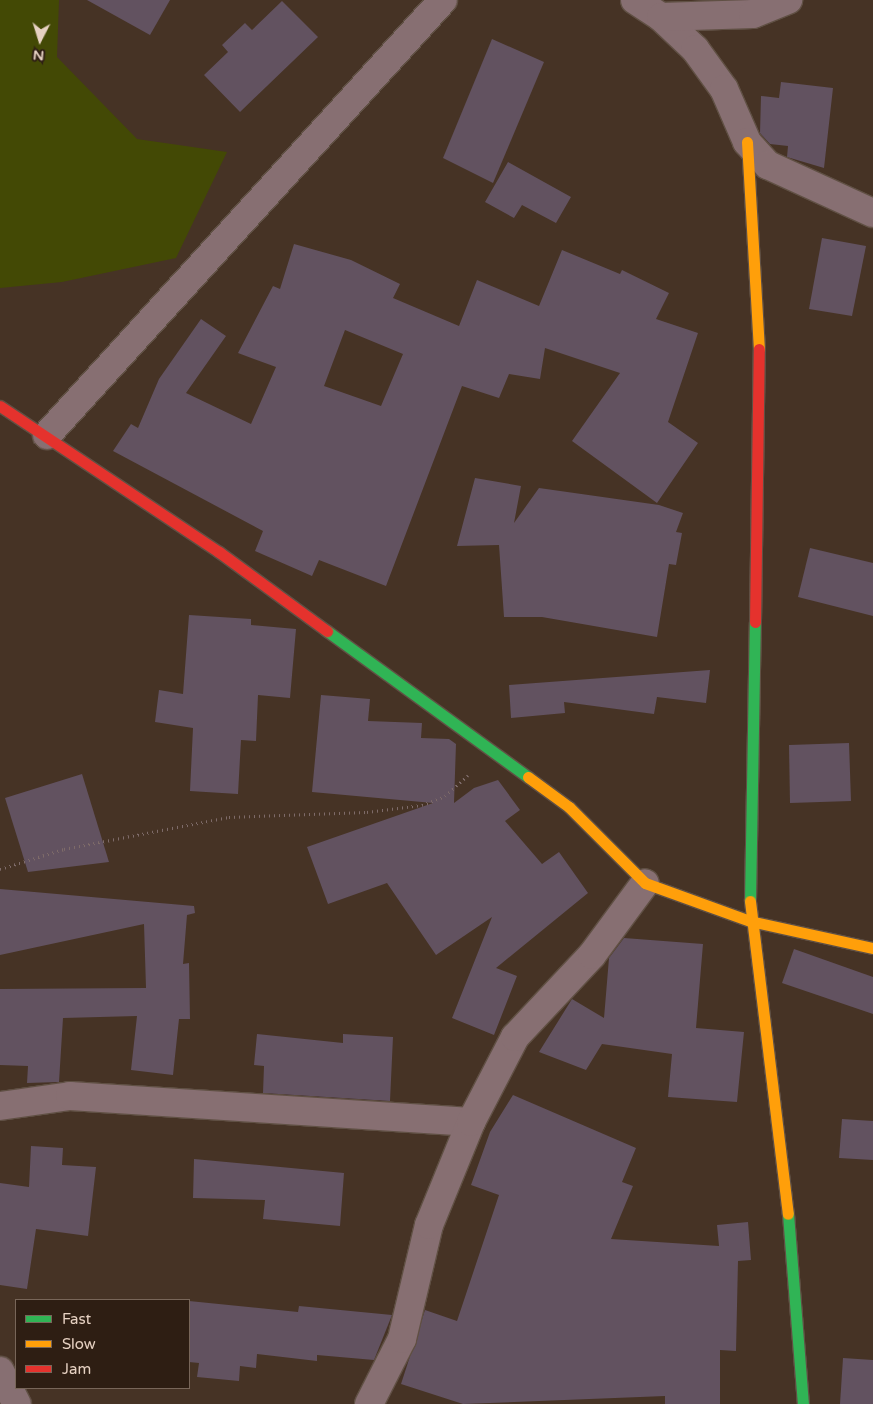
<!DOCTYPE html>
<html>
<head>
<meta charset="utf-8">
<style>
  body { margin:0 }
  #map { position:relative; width:873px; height:1404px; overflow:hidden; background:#463325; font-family:"Varela Round",sans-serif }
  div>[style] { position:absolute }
  .green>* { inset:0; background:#434905 }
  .building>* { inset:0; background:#625260 }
  .path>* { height:3px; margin-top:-1.5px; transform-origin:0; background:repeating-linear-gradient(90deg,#7e6b69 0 1px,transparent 0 5px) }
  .roads { filter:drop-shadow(1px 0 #605044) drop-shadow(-1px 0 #605044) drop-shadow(0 1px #605044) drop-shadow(0 -1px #605044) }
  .street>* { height:28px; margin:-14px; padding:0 14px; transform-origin:14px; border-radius:14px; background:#876f72 }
  .fast>* { height:11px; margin:-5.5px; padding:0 5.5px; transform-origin:5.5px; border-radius:5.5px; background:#30b455 }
  .slow>* { height:11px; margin:-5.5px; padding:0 5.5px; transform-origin:5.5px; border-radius:5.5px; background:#ff9f0a }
  .jam>* { height:11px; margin:-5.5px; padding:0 5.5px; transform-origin:5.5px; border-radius:5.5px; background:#e5322d }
  span { translate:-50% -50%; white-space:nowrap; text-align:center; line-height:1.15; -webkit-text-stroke:5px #2e1e13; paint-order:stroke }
  .legend { position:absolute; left:15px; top:1299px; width:175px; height:90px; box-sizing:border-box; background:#2e1e13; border:1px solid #786659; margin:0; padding:6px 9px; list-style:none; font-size:15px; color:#e6d1c2 }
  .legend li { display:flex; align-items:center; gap:10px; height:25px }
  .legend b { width:25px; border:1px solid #786659 }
  .north { position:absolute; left:15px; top:15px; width:50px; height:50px; -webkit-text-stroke:4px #2e1e13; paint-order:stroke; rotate:185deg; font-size:14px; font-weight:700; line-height:20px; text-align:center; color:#e6d1c2 }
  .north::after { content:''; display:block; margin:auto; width:18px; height:22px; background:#e6d1c2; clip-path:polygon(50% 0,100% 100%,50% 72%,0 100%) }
</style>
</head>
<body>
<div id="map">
  <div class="green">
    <i style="clip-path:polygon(0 0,59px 0,57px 57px,137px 139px,227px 152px,176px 258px,62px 282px,0 288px)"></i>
  </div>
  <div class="building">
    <i style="clip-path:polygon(87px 0,170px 0,150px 35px)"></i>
    <i style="clip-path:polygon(282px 1px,318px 37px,240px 112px,204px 75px,228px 52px,222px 45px,245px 23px,252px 30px)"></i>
    <i style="clip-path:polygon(492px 39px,544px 62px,493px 183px,443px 158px)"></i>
    <i style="clip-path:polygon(781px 82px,833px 88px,824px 168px,787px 157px,788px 146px,770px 144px,760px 133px,761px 96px,779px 98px)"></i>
    <i style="clip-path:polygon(508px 162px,571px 197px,556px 223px,522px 205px,514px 218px,485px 202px)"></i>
    <i style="clip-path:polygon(822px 238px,866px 246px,852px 316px,809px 309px)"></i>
    <i style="clip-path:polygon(evenodd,294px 244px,351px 260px,400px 284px,393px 298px,459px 326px,477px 280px,539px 306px,562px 250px,620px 274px,622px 270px,669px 293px,656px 319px,698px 333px,668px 422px,698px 443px,657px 503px,572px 441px,620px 373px,545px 348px,540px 379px,509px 374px,499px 398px,462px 386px,386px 586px,319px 560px,312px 576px,255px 551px,263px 531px,113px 451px,131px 424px,138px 428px,159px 379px,201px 319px,226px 336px,186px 393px,251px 424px,276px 367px,238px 353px,273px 286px,280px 289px,294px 244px,345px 330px,403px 354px,381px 406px,324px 386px,345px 330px)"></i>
    <i style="clip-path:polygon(475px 478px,521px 486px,514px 523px,539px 488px,659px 505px,683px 513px,676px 532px,682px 533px,676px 565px,669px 564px,657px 637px,542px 617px,504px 617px,499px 545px,457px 546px)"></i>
    <i style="clip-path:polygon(810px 548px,873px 563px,873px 616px,798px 597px)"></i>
    <i style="clip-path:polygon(189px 615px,251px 619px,251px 625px,296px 629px,290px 698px,258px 695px,256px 741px,241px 740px,238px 794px,190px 791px,193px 728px,155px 722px,159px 690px,183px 694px)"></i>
    <i style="clip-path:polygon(710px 670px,706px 703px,657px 697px,654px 714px,564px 702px,565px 713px,511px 718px,509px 685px)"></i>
    <i style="clip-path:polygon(321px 695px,370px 699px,368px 721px,422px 723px,421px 738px,449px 739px,456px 744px,454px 803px,474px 788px,498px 780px,520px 810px,505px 821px,542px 864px,559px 852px,588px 893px,496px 968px,517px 976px,494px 1035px,452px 1018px,492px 917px,436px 955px,387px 883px,328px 904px,307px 847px,433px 803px,312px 792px)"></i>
    <i style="clip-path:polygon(849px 743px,851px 801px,790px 803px,789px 745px)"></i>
    <i style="clip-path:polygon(82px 774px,109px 862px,28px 872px,5px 798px)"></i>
    <i style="clip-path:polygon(0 889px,194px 906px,195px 913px,187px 915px,183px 964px,189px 963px,190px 1019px,179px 1019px,173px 1075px,131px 1070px,137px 1016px,63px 1018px,59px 1082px,27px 1083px,28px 1066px,0 1065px,0 989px,146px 988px,144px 924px,0 955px)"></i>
    <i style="clip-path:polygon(624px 938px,703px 944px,696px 1028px,744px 1032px,737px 1102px,668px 1097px,672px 1054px,602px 1044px,586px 1070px,539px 1052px,572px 999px,604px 1018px,609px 958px)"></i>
    <i style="clip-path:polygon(794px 949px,873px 977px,873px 1014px,782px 983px)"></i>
    <i style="clip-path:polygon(257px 1034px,343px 1043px,343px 1034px,393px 1037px,390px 1101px,263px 1093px,264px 1066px,254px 1065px)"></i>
    <i style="clip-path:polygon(513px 1095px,636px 1148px,622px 1182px,633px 1186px,611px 1239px,719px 1246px,717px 1225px,748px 1222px,751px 1260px,738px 1261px,736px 1351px,720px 1350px,720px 1404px,665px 1404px,665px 1396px,463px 1404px,401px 1384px,425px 1310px,457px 1321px,499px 1195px,471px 1185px,490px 1132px)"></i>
    <i style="clip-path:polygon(842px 1119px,873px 1121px,873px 1160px,839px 1158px)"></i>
    <i style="clip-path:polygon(31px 1146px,63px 1148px,62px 1165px,96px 1167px,88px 1236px,36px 1229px,27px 1289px,0 1285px,0 1183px,29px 1187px)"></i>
    <i style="clip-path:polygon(194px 1159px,344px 1173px,340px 1226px,263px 1219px,265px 1200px,193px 1198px)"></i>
    <i style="clip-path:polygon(189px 1301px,298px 1312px,299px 1306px,392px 1315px,374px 1360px,317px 1355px,317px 1361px,257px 1354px,256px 1368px,240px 1366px,239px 1381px,197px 1377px,199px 1363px,189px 1362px)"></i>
    <i style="clip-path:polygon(843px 1358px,873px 1360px,873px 1404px,840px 1404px)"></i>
  </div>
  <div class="path">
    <i style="left:0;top:869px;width:67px;rotate:-17.4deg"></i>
    <i style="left:64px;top:849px;width:168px;rotate:-11deg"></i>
    <i style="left:229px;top:817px;width:138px;rotate:-2.1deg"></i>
    <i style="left:367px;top:812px;width:55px;rotate:-7.3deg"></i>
    <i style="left:422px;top:805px;width:25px;rotate:-21deg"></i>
    <i style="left:445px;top:796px;width:31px;rotate:-42deg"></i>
  </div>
  <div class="roads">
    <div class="street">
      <i style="left:635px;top:0;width:31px;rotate:33deg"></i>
      <i style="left:661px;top:17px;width:47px;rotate:43.3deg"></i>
      <i style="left:695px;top:49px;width:49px;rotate:54.1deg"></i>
      <i style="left:724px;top:89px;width:58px;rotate:66.5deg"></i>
      <i style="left:747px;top:142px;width:31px;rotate:48deg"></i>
      <i style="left:768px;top:165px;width:115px;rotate:24.6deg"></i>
      <i style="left:661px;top:17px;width:92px;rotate:-1.9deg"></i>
      <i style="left:753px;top:14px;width:38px;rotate:-22deg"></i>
      <i style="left:47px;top:435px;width:588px;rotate:-47.69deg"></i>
      <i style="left:0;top:1106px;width:71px;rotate:-8.1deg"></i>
      <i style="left:70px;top:1096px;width:402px;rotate:3.7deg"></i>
      <i style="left:0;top:1371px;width:37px;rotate:63deg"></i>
      <i style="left:369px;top:1404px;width:73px;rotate:-63.1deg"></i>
      <i style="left:402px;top:1339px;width:117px;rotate:-76.7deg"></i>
      <i style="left:429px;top:1225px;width:111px;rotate:-67.8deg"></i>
      <i style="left:471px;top:1122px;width:96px;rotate:-62.6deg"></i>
      <i style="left:515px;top:1037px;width:112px;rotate:-46.8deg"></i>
      <i style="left:592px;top:955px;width:89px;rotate:-53.6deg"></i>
    </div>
    <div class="fast">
      <i style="left:327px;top:631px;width:248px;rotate:36deg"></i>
      <i style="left:750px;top:901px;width:279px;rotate:-89deg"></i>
      <i style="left:788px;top:1214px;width:191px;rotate:85.5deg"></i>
    </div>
    <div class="slow">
      <i style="left:747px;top:142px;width:207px;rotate:86.7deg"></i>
      <i style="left:528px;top:777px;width:51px;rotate:36.2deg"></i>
      <i style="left:569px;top:807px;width:107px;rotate:45deg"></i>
      <i style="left:645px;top:883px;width:112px;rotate:19.9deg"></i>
      <i style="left:750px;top:921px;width:126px;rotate:12.4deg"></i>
      <i style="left:750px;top:901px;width:315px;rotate:83.1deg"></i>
    </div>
    <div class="jam">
      <i style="left:0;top:406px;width:263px;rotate:33.7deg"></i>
      <i style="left:219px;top:552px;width:134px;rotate:36.2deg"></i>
      <i style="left:755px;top:622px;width:273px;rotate:-89.2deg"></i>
    </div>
  </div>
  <ul class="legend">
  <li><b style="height:6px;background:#30b455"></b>Fast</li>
  <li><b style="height:6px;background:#ff9f0a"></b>Slow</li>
  <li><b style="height:6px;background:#e5322d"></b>Jam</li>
  </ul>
  <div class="north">N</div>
</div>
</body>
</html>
